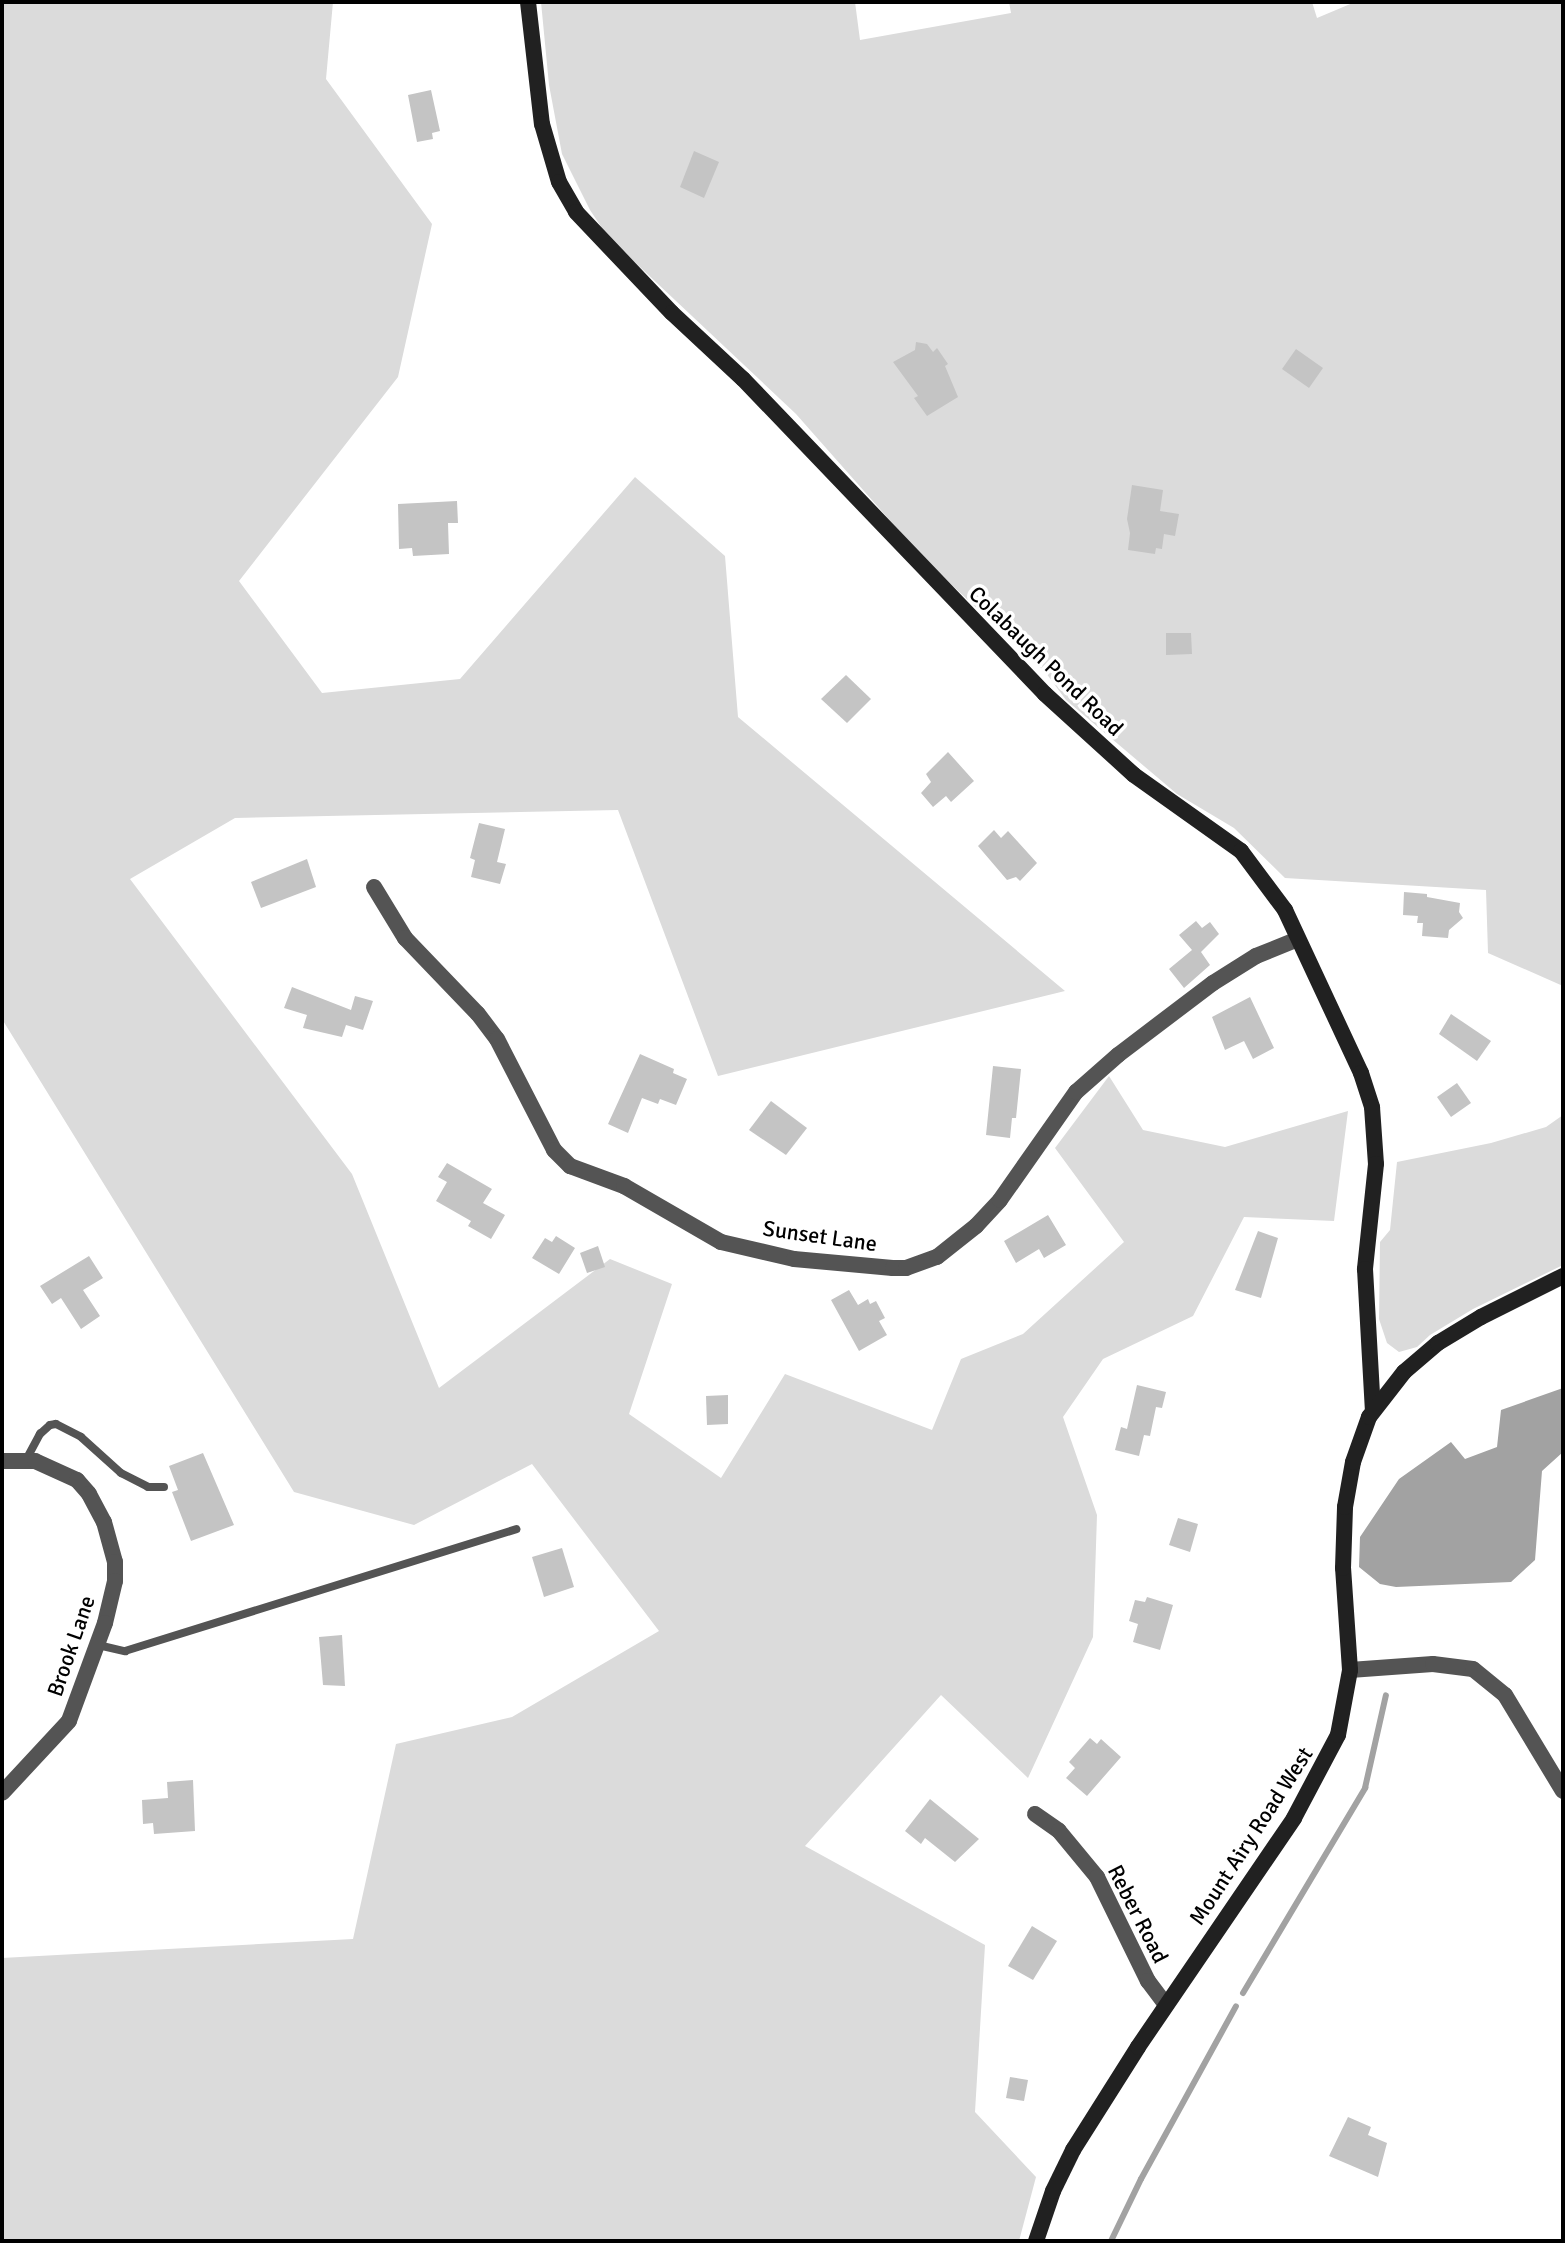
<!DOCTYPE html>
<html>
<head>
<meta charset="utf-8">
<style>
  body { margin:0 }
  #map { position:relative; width:1565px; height:2243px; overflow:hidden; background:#fff; font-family:Signika,sans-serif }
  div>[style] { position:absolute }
  .green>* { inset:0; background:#dbdbdb }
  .water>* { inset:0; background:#a2a2a2 }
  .stream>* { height:6px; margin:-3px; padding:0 3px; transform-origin:3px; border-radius:3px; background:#a2a2a2 }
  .building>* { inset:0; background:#c4c4c4 }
  .lane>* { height:8px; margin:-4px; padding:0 4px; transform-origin:4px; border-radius:4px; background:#545454 }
  .street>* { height:16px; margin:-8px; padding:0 8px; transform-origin:8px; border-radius:8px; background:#545454 }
  .secondary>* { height:16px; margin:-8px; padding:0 8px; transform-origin:8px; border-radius:8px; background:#212121 }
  span { translate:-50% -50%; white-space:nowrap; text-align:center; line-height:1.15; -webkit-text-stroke:7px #fff; paint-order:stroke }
  .street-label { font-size:22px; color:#000 }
  .frame { position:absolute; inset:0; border:4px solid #000; pointer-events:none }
</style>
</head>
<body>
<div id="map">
  <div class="green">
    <i style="clip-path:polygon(2px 2px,333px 2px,326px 79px,432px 224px,398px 377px,239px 581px,322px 693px,460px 679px,635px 477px,725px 556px,738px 717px,1065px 991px,718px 1076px,618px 810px,235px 818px,130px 879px,352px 1174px,439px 1388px,610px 1259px,672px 1284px,629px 1414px,721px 1478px,785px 1374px,932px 1430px,961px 1359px,1023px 1334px,1124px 1242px,1055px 1148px,1109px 1076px,1143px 1130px,1225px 1147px,1348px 1111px,1334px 1221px,1244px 1217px,1193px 1316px,1103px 1359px,1063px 1417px,1097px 1515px,1093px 1637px,1028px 1778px,941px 1695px,805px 1846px,985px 1945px,975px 2112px,1036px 2177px,1019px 2241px,2px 2241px,2px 1958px,353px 1939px,396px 1744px,512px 1717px,659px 1631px,532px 1464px,414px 1525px,294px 1492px,2px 1019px)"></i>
    <i style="clip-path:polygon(541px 2px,855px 2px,860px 40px,1011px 13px,1009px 2px,1312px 2px,1317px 18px,1355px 2px,1563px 2px,1563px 986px,1488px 953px,1486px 890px,1285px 878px,1234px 828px,1177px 794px,1066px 700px,1046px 673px,924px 559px,796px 414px,608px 237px,590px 210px,562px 154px,549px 85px)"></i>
    <i style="clip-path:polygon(1563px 1115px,1563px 1265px,1473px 1309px,1430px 1335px,1417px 1347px,1399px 1352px,1387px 1343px,1379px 1319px,1380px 1242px,1390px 1230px,1397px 1162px,1491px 1143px,1546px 1127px)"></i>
  </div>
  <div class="water">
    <i style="clip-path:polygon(1563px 1388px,1563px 1452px,1542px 1471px,1535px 1560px,1511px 1582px,1396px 1587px,1380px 1584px,1359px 1567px,1360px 1537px,1399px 1479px,1451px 1442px,1465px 1459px,1497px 1447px,1501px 1410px)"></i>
  </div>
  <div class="stream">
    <i style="left:1243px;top:1993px;width:239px;rotate:-59.2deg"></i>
    <i style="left:1365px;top:1788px;width:95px;rotate:-77.3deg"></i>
    <i style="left:1111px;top:2241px;width:69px;rotate:-64.2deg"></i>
    <i style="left:1141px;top:2179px;width:197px;rotate:-61.2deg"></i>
  </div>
  <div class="building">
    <i style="clip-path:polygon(431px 90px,440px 131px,432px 133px,433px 139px,417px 142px,408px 95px)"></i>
    <i style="clip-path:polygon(694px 151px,719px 162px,704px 198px,680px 187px)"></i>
    <i style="clip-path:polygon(916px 342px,927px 344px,933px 352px,937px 348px,948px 364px,945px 366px,958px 397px,927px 416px,914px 398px,918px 396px,893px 362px,915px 350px)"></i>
    <i style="clip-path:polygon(1296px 349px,1323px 368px,1309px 388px,1282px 369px)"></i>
    <i style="clip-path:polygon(1132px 485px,1163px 490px,1160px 511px,1179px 514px,1175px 536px,1164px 534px,1162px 549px,1156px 548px,1155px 554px,1128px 550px,1130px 533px,1127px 519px)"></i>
    <i style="clip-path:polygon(457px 501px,458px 523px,448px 523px,449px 554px,413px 556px,412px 548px,399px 549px,398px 504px)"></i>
    <i style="clip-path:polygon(1166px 633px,1191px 633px,1192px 654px,1166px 655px)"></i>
    <i style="clip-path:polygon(846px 675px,871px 699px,847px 723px,821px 699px)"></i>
    <i style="clip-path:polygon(948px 752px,974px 781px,951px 802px,946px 796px,933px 807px,921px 793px,931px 782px,926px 774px)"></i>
    <i style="clip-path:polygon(479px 823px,505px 829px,497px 862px,506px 864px,500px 884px,471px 877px,475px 860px,470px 858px)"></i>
    <i style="clip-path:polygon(994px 830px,1001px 838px,1008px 831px,1037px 863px,1020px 881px,1016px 877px,1007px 880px,978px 846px)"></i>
    <i style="clip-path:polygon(307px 859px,316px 887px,261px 908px,251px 882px)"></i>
    <i style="clip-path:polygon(1404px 892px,1427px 894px,1427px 897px,1460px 903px,1459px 912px,1463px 918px,1449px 930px,1448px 938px,1422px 936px,1423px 923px,1417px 923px,1418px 916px,1403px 915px)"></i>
    <i style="clip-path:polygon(1196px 921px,1202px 928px,1210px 922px,1219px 934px,1201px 952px,1210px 965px,1184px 988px,1169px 969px,1192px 950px,1179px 935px)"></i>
    <i style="clip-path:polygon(292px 987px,351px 1010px,355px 996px,373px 1001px,363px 1030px,346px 1025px,342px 1037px,303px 1028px,307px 1015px,284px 1008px)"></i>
    <i style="clip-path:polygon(1250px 997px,1274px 1048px,1253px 1059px,1244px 1041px,1225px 1050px,1212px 1017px)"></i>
    <i style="clip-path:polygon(1451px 1014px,1491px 1041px,1477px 1061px,1439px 1034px)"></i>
    <i style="clip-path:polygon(640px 1054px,674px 1069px,673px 1073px,687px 1079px,676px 1105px,660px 1099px,658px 1104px,642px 1098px,628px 1133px,608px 1124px)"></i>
    <i style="clip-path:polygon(993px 1066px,1021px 1069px,1016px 1118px,1012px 1118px,1010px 1138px,986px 1135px)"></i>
    <i style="clip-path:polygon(1457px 1083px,1471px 1103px,1451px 1117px,1437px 1097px)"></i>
    <i style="clip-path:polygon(771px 1101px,807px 1128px,786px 1155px,749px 1130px)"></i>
    <i style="clip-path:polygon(447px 1163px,492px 1189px,483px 1203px,505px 1215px,491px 1239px,468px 1226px,471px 1221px,436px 1201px,447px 1182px,438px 1177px)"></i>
    <i style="clip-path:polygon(1048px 1215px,1066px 1245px,1044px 1258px,1039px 1249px,1016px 1263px,1004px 1241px)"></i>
    <i style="clip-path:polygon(1258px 1231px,1278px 1238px,1261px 1298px,1235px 1290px)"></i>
    <i style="clip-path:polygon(556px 1236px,575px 1248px,559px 1274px,532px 1258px,545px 1238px,552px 1242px)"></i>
    <i style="clip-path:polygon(598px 1246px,605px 1267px,587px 1273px,580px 1253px)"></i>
    <i style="clip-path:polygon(89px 1256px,103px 1278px,83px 1290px,100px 1316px,81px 1329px,61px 1298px,52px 1304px,40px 1286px)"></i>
    <i style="clip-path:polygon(849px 1290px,858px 1305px,868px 1299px,870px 1304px,876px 1301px,885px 1318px,879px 1321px,887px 1335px,859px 1351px,831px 1300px)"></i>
    <i style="clip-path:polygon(1137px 1385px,1166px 1392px,1162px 1408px,1156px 1407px,1150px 1436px,1144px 1435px,1139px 1456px,1115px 1450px,1121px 1427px,1127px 1429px)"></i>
    <i style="clip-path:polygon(728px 1395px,728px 1424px,707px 1425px,706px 1396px)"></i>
    <i style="clip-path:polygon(203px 1453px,234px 1525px,191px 1541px,172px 1492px,178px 1490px,169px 1466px)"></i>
    <i style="clip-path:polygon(1178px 1518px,1198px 1524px,1190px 1552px,1169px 1545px)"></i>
    <i style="clip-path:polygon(562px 1548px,574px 1587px,544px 1597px,532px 1557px)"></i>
    <i style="clip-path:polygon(1147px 1597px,1173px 1605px,1160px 1650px,1133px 1642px,1138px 1624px,1129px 1621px,1135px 1600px,1145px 1602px)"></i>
    <i style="clip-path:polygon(342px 1635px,345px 1686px,323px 1685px,319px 1637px)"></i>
    <i style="clip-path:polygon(1090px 1738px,1097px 1744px,1101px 1739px,1121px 1757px,1087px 1796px,1066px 1778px,1075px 1768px,1069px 1762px)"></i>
    <i style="clip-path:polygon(193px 1780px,195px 1831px,154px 1834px,153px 1823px,143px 1824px,142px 1800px,168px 1798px,167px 1782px)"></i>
    <i style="clip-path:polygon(930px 1799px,979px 1839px,955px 1862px,925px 1838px,921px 1844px,905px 1831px)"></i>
    <i style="clip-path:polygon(1032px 1926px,1057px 1941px,1033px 1980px,1008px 1966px)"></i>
    <i style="clip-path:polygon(1010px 2077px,1028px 2080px,1024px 2101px,1006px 2098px)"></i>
    <i style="clip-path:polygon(1348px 2117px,1371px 2127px,1368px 2135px,1387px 2143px,1378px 2177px,1329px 2156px)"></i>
  </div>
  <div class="lane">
    <i style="left:26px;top:1460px;width:30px;rotate:-62deg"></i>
    <i style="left:40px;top:1434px;width:13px;rotate:-42deg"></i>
    <i style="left:50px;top:1425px;width:6px;rotate:-9deg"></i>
    <i style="left:56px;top:1424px;width:28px;rotate:27deg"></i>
    <i style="left:81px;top:1437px;width:54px;rotate:42deg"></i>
    <i style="left:121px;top:1473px;width:30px;rotate:27deg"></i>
    <i style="left:148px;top:1487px;width:16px"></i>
    <i style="left:98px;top:1645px;width:28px;rotate:13deg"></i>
    <i style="left:125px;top:1651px;width:410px;rotate:-17.3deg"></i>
  </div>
  <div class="street">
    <i style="left:374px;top:887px;width:60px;rotate:58.7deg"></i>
    <i style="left:405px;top:938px;width:105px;rotate:46.2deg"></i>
    <i style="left:478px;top:1014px;width:31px;rotate:53deg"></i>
    <i style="left:497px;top:1039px;width:125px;rotate:62.8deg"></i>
    <i style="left:554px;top:1150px;width:23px;rotate:45deg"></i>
    <i style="left:570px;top:1166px;width:58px;rotate:20.3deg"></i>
    <i style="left:624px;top:1186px;width:112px;rotate:30deg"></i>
    <i style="left:721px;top:1242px;width:75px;rotate:13.1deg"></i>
    <i style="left:794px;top:1259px;width:99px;rotate:5.2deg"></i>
    <i style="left:893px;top:1268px;width:13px"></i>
    <i style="left:906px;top:1268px;width:33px;rotate:-20deg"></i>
    <i style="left:937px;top:1257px;width:50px;rotate:-38.5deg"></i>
    <i style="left:976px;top:1226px;width:35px;rotate:-47deg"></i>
    <i style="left:1000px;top:1200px;width:132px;rotate:-54.9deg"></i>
    <i style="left:1076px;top:1092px;width:56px;rotate:-41.4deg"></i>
    <i style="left:1118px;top:1055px;width:119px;rotate:-37.2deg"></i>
    <i style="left:1213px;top:983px;width:51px;rotate:-32.1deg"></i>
    <i style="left:1256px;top:956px;width:45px;rotate:-22deg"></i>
    <i style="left:2px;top:1461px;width:33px"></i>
    <i style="left:35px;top:1461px;width:46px;rotate:24.3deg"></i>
    <i style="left:77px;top:1480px;width:18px;rotate:49deg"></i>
    <i style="left:89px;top:1494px;width:32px;rotate:62deg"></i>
    <i style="left:104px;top:1522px;width:41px;rotate:74.6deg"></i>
    <i style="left:115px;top:1562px;width:19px;rotate:90deg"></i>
    <i style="left:115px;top:1581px;width:43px;rotate:103.4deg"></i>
    <i style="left:105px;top:1623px;width:104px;rotate:110.2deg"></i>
    <i style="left:69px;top:1721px;width:98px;rotate:132.9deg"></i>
    <i style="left:1350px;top:1670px;width:83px;rotate:-4.1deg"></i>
    <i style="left:1433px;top:1664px;width:40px;rotate:7.1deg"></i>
    <i style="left:1473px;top:1669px;width:41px;rotate:39.1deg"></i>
    <i style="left:1505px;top:1695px;width:112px;rotate:58.9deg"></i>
    <i style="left:1035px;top:1814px;width:29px;rotate:35deg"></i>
    <i style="left:1059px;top:1831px;width:60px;rotate:50.4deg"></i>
    <i style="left:1097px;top:1877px;width:116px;rotate:63.9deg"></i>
    <i style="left:1148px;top:1981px;width:30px;rotate:53deg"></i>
  </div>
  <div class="secondary">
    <i style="left:528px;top:2px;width:123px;rotate:83.5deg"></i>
    <i style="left:542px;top:124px;width:60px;rotate:73.7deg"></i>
    <i style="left:559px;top:182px;width:34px;rotate:60deg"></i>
    <i style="left:576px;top:212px;width:139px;rotate:46.5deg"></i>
    <i style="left:672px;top:313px;width:97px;rotate:42.9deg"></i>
    <i style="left:743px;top:379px;width:436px;rotate:46.2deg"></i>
    <i style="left:1045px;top:694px;width:120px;rotate:42.3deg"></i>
    <i style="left:1134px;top:775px;width:131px;rotate:35.4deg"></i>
    <i style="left:1241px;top:851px;width:74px;rotate:53.3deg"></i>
    <i style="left:1285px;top:910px;width:180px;rotate:65deg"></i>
    <i style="left:1361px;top:1073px;width:36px;rotate:72deg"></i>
    <i style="left:1372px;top:1107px;width:57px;rotate:86deg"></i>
    <i style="left:1376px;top:1164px;width:106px;rotate:96deg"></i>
    <i style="left:1365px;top:1269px;width:142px;rotate:86.8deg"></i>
    <i style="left:1036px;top:2241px;width:53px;rotate:-71.2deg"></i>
    <i style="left:1053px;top:2191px;width:46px;rotate:-64deg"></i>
    <i style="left:1073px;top:2150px;width:122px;rotate:-57.7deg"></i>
    <i style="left:1138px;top:2047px;width:277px;rotate:-55.7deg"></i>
    <i style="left:1294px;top:1818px;width:94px;rotate:-62.1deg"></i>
    <i style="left:1338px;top:1735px;width:66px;rotate:-79.5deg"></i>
    <i style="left:1350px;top:1670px;width:102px;rotate:-93.9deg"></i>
    <i style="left:1343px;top:1568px;width:61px;rotate:-88.1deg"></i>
    <i style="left:1345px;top:1507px;width:46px;rotate:-79.9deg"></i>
    <i style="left:1353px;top:1462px;width:48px;rotate:-70.4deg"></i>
    <i style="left:1369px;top:1417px;width:57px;rotate:-52.1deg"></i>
    <i style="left:1404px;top:1372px;width:45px;rotate:-40.5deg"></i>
    <i style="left:1438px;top:1343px;width:50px;rotate:-31.2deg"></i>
    <i style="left:1481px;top:1317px;width:92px;rotate:-26.6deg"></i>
  </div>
  <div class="street-label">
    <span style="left:1046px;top:661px;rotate:44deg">Colabaugh Pond Road</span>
    <span style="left:820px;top:1236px;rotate:8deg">Sunset Lane</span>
    <span style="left:71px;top:1646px;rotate:-71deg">Brook Lane</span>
    <span style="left:1251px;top:1836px;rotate:-57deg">Mount Airy Road West</span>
    <span style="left:1138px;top:1914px;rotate:63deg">Reber Road</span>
  </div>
  <div class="frame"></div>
</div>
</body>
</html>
